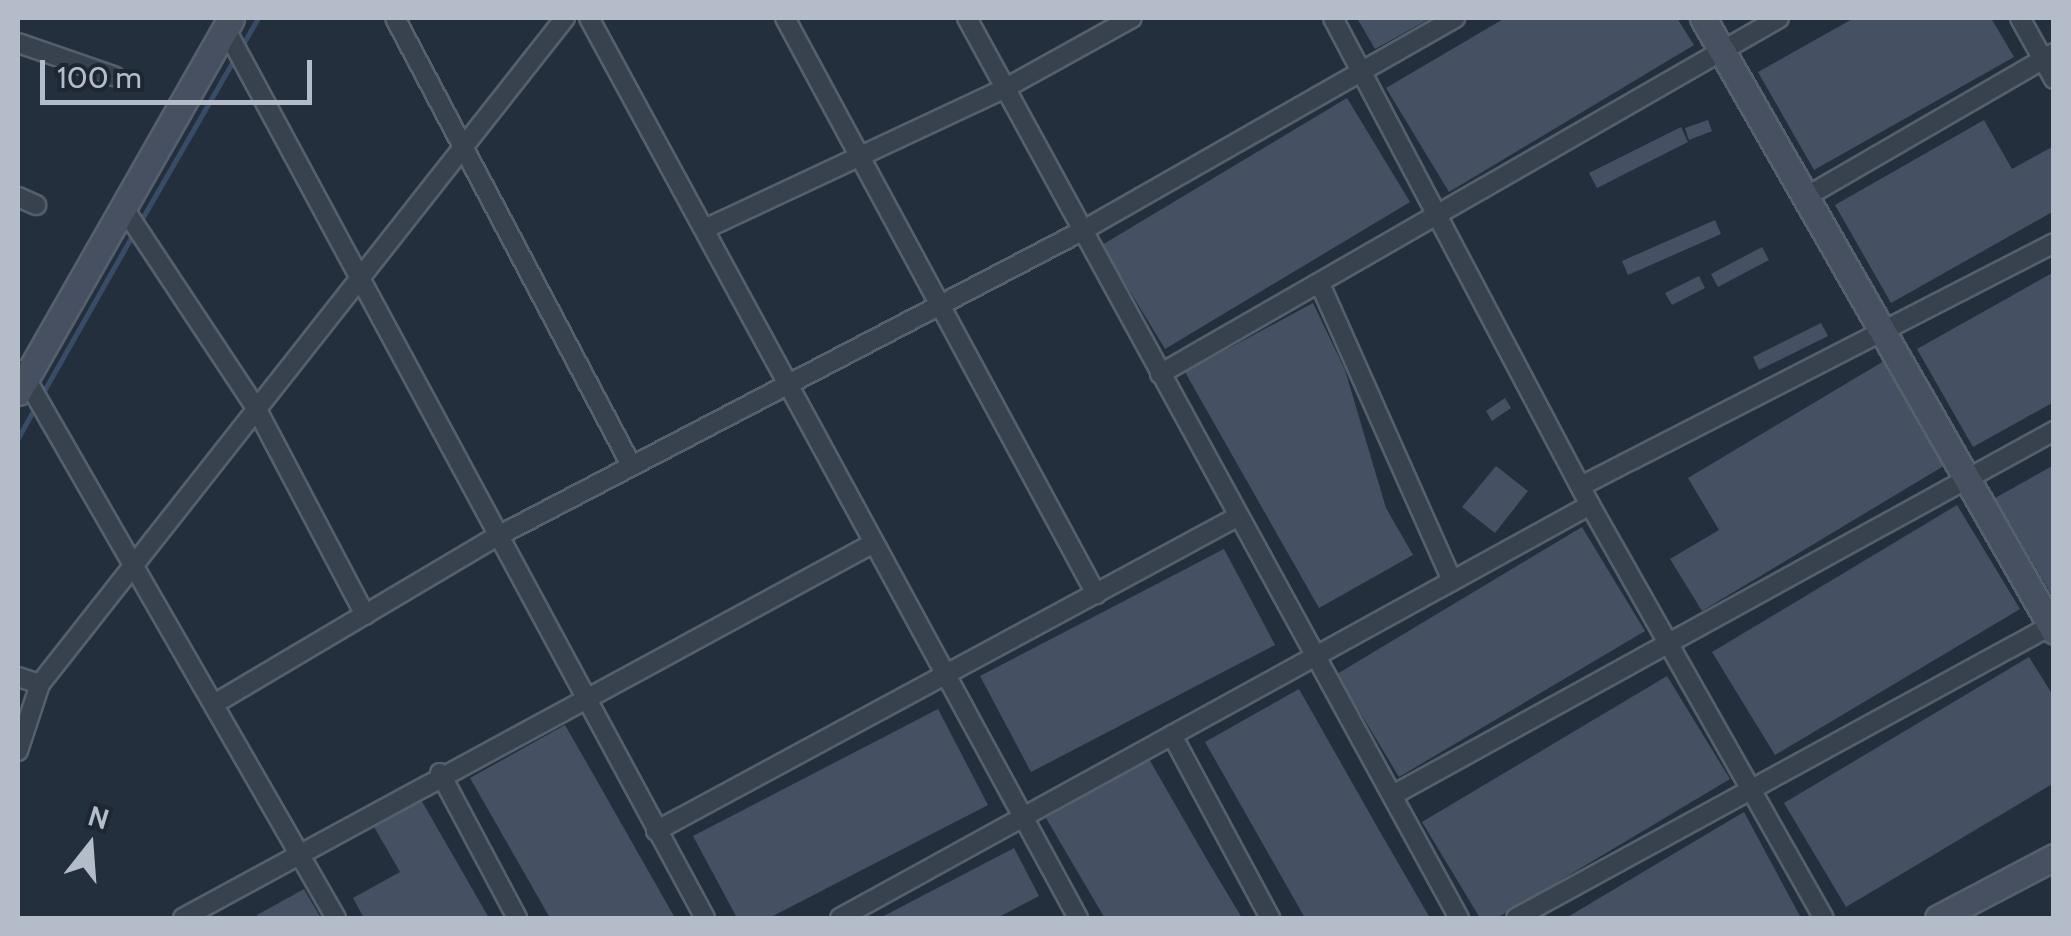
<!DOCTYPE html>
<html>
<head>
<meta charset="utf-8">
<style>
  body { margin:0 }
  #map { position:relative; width:2071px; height:936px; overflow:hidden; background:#242f3e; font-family:Cabin,sans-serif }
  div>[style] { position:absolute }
  .stream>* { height:5px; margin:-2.5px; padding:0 2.5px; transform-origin:2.5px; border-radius:2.5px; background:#394c67 }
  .building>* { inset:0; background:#455162 }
  .roads { filter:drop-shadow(2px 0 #565f6c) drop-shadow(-2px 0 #565f6c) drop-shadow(0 2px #565f6c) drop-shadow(0 -2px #565f6c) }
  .street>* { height:18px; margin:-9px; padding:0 9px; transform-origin:9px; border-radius:9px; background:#38414e }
  .secondary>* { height:25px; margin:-12.5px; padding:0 12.5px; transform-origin:12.5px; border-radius:12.5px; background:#465061 }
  span { translate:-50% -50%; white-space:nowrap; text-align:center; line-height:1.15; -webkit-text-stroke:10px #1d2633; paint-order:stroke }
  .frame { position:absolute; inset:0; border:20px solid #b4bcc9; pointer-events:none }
  .north { position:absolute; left:40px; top:796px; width:100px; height:100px; -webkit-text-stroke:8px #1d2633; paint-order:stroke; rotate:17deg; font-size:28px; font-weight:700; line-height:40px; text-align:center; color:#b4bcc9 }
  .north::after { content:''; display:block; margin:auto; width:35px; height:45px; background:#b4bcc9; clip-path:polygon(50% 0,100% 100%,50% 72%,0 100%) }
  .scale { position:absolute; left:40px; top:60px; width:272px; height:45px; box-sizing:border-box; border:5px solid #b4bcc9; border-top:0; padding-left:12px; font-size:30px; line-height:35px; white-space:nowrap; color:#b4bcc9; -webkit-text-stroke:8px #1d2633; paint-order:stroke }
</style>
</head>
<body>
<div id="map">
  <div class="stream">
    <i style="left:240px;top:49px;width:36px;rotate:-60deg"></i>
    <i style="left:140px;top:222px;width:188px;rotate:-60deg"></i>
    <i style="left:41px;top:396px;width:189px;rotate:-60.4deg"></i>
    <i style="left:18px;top:438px;width:37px;rotate:-61deg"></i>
  </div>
  <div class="building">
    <i style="clip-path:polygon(1357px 18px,1431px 18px,1375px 49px)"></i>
    <i style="clip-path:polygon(1505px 18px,1677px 18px,1694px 45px,1449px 192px,1386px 88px)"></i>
    <i style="clip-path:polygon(1854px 18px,1991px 18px,2014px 57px,1814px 170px,1758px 72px)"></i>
    <i style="clip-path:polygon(1347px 98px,1410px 202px,1165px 349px,1102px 245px)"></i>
    <i style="clip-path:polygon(1708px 120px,1712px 131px,1689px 140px,1685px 128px)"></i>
    <i style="clip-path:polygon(1984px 120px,2012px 169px,2054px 146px,2054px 211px,1891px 303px,1835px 205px)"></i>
    <i style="clip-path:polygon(1681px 127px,1688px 142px,1597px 188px,1589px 173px)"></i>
    <i style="clip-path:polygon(1715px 220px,1721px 234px,1628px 275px,1622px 261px)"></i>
    <i style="clip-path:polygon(1762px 247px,1769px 260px,1718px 287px,1711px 274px)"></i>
    <i style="clip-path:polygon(2054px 272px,2054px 402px,1973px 447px,1917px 349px)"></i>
    <i style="clip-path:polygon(1699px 276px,1705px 288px,1672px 305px,1665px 293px)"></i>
    <i style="clip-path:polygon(1313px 303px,1345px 370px,1386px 508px,1413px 555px,1319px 608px,1185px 372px)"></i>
    <i style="clip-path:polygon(1821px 323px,1828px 336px,1759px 370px,1753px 357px)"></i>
    <i style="clip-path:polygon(1884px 361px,1947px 464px,1702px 611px,1670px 559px,1719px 530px,1688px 478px)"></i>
    <i style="clip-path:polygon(1505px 398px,1511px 408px,1492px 421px,1486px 411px)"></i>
    <i style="clip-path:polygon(2054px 465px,2054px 599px,1995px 498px)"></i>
    <i style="clip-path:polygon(1496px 466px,1528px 491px,1495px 533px,1462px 507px)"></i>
    <i style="clip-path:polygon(1957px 505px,2020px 609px,1775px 755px,1712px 652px)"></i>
    <i style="clip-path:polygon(1582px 527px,1645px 631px,1399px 777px,1337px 674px)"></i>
    <i style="clip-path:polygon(1224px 549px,1275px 645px,1031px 772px,980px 676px)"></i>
    <i style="clip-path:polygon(2029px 657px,2054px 697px,2054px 783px,1846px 907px,1784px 803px)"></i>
    <i style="clip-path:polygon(1667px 676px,1730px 779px,1497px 918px,1480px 918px,1422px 822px)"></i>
    <i style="clip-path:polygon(1299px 689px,1379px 830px,1430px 918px,1305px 918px,1205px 742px)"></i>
    <i style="clip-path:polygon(938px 709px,988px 805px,769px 918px,737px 918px,693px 836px)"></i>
    <i style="clip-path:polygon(565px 725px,592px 772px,675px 918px,550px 918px,470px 778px)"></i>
    <i style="clip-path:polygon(1149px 759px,1206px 858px,1242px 918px,1104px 917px,1046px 818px)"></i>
    <i style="clip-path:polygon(420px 798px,489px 918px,364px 918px,353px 898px,400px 872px,373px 825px)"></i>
    <i style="clip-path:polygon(1744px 812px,1801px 918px,1566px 918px,1695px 841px)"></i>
    <i style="clip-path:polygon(1014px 848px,1039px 896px,997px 918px,880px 918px)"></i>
    <i style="clip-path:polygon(304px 889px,321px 918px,259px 918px,257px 915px)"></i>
  </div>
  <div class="roads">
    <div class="street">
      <i style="left:395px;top:18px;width:503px;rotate:62.16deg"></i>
      <i style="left:589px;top:18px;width:1024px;rotate:61.48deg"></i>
      <i style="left:785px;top:18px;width:655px;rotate:61.63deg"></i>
      <i style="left:967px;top:18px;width:1026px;rotate:61.34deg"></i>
      <i style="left:1333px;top:18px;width:551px;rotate:62.18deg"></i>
      <i style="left:1590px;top:505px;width:475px;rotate:60.5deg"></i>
      <i style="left:2020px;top:18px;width:70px;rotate:60.9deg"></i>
      <i style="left:225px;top:28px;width:1011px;rotate:61.66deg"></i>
      <i style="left:18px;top:43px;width:102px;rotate:19deg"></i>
      <i style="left:18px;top:197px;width:20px;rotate:24deg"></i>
      <i style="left:1804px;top:198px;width:289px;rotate:-30.1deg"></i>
      <i style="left:123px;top:207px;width:241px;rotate:56.5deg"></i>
      <i style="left:256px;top:408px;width:234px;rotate:62.2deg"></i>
      <i style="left:709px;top:227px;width:326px;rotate:-25.1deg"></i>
      <i style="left:1004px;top:89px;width:146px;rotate:-29deg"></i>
      <i style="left:1320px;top:284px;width:325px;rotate:66deg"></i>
      <i style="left:21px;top:370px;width:632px;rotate:60.11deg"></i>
      <i style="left:1160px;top:374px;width:714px;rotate:-29.9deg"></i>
      <i style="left:1581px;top:486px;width:532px;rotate:-27.19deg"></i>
      <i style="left:18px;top:677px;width:23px;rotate:18deg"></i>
      <i style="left:216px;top:703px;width:326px;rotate:-30.7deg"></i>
      <i style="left:496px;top:537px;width:659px;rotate:-27.58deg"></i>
      <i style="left:1080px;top:232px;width:432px;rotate:-29.7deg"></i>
      <i style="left:1172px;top:735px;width:208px;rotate:61.8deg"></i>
      <i style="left:18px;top:751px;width:71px;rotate:-71.8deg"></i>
      <i style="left:40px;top:684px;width:848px;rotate:-51.75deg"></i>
      <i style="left:440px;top:773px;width:164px;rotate:62deg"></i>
      <i style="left:1393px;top:795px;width:755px;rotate:-28.84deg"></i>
      <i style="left:656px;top:831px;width:660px;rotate:-28.39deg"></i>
      <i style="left:183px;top:918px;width:782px;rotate:-28.5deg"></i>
      <i style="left:840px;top:918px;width:856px;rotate:-28.84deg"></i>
      <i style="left:1516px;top:918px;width:613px;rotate:-28.66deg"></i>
    </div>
    <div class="secondary">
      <i style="left:1703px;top:18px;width:706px;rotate:60.2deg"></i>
      <i style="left:18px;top:392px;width:430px;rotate:-60.3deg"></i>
      <i style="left:1938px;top:918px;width:131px;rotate:-27.7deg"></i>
    </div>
  </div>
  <div class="frame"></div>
  <div class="north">N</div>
  <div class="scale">100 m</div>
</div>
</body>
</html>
